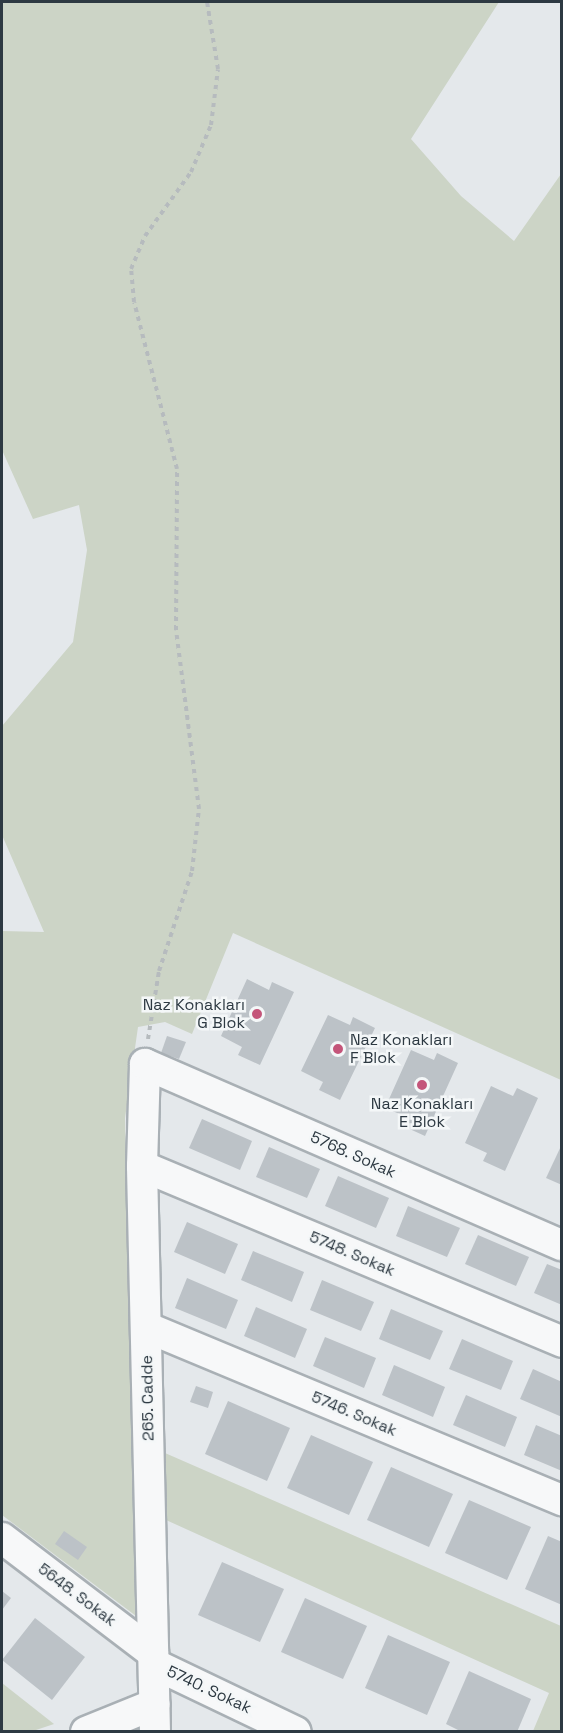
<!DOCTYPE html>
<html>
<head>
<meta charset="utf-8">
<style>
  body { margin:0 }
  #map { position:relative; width:563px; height:1733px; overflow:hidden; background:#e4e8eb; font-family:"Space Grotesk",sans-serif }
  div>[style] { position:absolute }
  .green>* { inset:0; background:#ccd4c6 }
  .building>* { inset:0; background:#bcc2c7 }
  .path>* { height:4px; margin-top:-2px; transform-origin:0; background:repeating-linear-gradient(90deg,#b6bbbe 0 4.5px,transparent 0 9px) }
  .roads { filter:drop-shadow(2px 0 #a9b0b5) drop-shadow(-2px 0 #a9b0b5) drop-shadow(0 2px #a9b0b5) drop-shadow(0 -2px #a9b0b5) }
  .minor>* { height:30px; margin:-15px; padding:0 15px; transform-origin:15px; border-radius:15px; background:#f7f8f9 }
  .dots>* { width:16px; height:16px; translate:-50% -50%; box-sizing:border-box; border:3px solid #f4f7f8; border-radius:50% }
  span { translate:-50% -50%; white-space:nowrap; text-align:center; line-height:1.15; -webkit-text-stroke:5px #f4f7f8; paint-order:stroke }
  .poi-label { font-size:16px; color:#2d3942 }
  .right { translate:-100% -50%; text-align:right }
  .left { translate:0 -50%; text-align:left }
  .street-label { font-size:16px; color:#2d3942 }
  .frame { position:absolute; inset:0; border:3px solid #2d3942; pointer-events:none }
</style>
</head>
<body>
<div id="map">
  <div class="green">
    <i style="clip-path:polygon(2px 2px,499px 2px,411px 139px,461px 196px,514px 241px,561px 174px,561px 1080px,233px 933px,192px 1034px,165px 1022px,138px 1027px,125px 1118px,136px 1616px,2px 1515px,2px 931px,44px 932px,2px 835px,2px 726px,73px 642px,87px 550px,79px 505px,33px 519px,2px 450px)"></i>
    <i style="clip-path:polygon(165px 1453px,561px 1626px,561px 1731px,533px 1731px,549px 1693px,166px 1520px)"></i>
    <i style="clip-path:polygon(2px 1683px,54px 1724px,33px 1731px,2px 1731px)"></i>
  </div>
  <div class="building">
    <i style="clip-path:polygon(247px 979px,269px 990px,272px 982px,294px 992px,260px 1065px,238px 1055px,242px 1047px,221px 1036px)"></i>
    <i style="clip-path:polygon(328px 1015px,350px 1025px,353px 1017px,375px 1028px,340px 1100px,319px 1090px,323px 1082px,301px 1071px)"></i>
    <i style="clip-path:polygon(167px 1036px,186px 1042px,179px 1059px,161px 1053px)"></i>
    <i style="clip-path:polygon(411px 1050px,434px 1060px,437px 1053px,458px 1063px,425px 1136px,403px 1126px,407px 1117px,385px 1108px)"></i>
    <i style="clip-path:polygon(491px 1086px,513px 1096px,517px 1088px,538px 1098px,505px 1171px,483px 1161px,487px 1153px,465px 1143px)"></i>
    <i style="clip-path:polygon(202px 1119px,252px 1141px,240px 1170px,189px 1148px)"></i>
    <i style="clip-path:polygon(562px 1144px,562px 1185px,546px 1178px)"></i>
    <i style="clip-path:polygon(269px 1147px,320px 1169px,307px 1198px,256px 1177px)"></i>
    <i style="clip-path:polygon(338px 1176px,389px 1198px,376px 1228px,325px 1206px)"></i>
    <i style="clip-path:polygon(408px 1206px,460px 1228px,447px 1257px,396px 1236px)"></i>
    <i style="clip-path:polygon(187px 1222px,238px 1244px,225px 1274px,174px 1252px)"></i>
    <i style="clip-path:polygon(478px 1235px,529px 1257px,516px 1286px,465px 1264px)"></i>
    <i style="clip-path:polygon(253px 1251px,304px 1272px,292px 1302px,241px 1280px)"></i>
    <i style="clip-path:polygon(547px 1264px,562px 1270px,562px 1305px,534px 1293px)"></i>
    <i style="clip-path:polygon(187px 1278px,238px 1300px,226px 1329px,175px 1308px)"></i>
    <i style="clip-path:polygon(322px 1280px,374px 1302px,361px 1331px,310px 1310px)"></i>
    <i style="clip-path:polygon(256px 1307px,307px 1329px,295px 1358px,244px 1336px)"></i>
    <i style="clip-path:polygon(391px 1309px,443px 1331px,430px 1360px,379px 1339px)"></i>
    <i style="clip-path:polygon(325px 1337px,376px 1358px,364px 1388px,313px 1366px)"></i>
    <i style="clip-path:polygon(462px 1339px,513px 1361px,501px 1390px,449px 1369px)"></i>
    <i style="clip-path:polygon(394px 1365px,445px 1387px,433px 1417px,382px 1395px)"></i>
    <i style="clip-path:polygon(533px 1369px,562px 1382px,562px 1417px,520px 1399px)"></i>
    <i style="clip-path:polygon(196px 1386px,213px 1392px,208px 1408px,190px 1402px)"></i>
    <i style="clip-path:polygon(466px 1395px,517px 1417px,505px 1447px,453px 1425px)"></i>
    <i style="clip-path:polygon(228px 1401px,290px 1428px,267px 1481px,205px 1454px)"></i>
    <i style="clip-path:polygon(536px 1425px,562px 1436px,562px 1471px,524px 1455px)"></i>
    <i style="clip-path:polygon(311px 1435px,373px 1462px,349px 1515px,287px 1488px)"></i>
    <i style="clip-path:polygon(391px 1467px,453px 1494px,429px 1547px,367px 1520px)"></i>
    <i style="clip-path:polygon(469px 1500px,531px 1527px,507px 1580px,445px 1553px)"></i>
    <i style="clip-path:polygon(64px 1531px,87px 1547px,78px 1560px,55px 1544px)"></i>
    <i style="clip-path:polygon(548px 1536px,562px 1542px,562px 1605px,525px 1589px)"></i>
    <i style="clip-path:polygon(222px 1562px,284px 1589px,260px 1642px,198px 1615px)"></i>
    <i style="clip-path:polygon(2px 1591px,11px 1598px,2px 1610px)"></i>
    <i style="clip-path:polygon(305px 1598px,367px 1626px,343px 1679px,281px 1652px)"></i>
    <i style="clip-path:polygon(35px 1618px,85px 1657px,52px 1700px,2px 1660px)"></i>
    <i style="clip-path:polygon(388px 1635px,450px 1662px,427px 1715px,365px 1688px)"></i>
    <i style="clip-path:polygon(469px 1671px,531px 1699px,517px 1732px,462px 1732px,446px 1724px)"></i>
  </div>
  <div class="path">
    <i style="left:148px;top:1039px;width:69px;rotate:-80.8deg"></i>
    <i style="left:159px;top:971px;width:105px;rotate:-71.7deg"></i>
    <i style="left:192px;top:871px;width:62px;rotate:-83.6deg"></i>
    <i style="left:199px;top:809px;width:180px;rotate:-97.3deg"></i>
    <i style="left:176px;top:630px;width:161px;rotate:-89.6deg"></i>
    <i style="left:177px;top:469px;width:172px;rotate:-104.4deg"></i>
    <i style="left:134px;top:302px;width:33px;rotate:-95deg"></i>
    <i style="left:131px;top:269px;width:36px;rotate:-67deg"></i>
    <i style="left:145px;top:236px;width:79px;rotate:-54.3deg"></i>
    <i style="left:191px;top:172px;width:51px;rotate:-66.9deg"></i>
    <i style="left:211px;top:125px;width:56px;rotate:-82.9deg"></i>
    <i style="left:218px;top:69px;width:68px;rotate:-99.3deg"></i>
  </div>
  <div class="roads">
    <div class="minor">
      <i style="left:142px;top:1166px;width:455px;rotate:22.7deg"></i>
      <i style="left:146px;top:1327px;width:451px;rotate:22.6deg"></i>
      <i style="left:2px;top:1538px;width:190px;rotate:37.3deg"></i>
      <i style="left:154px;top:1664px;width:157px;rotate:25.6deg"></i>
      <i style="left:86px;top:1732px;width:74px;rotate:-22.1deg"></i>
      <i style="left:155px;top:1732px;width:566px;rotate:-91.32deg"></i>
      <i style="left:142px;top:1166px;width:102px;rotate:-88.3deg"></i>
      <i style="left:145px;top:1064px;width:455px;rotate:23.5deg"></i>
    </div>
  </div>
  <div class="dots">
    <i style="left:257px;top:1014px;background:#c4557a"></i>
    <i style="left:338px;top:1049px;background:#c4557a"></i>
    <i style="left:422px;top:1085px;background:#c4557a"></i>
  </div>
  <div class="poi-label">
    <span class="right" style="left:245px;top:1014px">Naz Konakları<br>G Blok</span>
    <span class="left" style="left:350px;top:1049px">Naz Konakları<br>F Blok</span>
    <span style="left:422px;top:1113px">Naz Konakları<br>E Blok</span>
  </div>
  <div class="street-label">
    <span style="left:353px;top:1155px;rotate:24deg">5768. Sokak</span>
    <span style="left:352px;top:1254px;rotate:23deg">5748. Sokak</span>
    <span style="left:148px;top:1398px;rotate:-91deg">265. Cadde</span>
    <span style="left:354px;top:1414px;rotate:23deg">5746. Sokak</span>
    <span style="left:77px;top:1595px;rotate:37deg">5648. Sokak</span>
    <span style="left:209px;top:1690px;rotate:25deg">5740. Sokak</span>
  </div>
  <div class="frame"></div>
</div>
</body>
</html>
